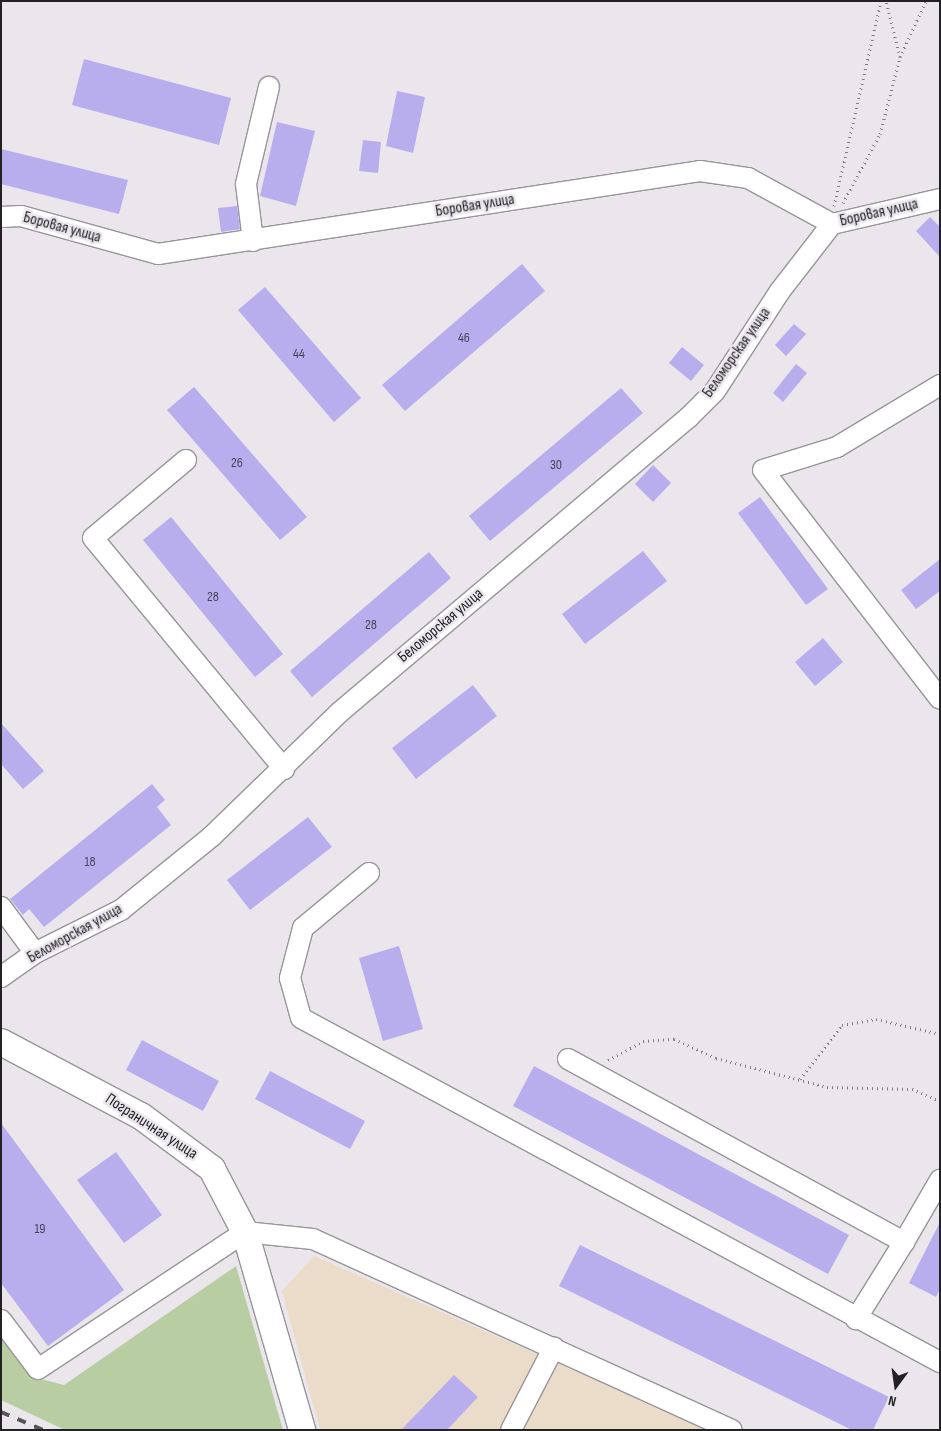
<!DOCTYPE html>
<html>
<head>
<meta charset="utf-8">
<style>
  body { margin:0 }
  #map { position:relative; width:941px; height:1431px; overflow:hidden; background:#eae6ec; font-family:"Sofia Sans Condensed",sans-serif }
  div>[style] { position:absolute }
  .industrial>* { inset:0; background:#eadcc8 }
  .green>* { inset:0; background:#b8cea2 }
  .building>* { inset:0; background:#b9aeed }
  .path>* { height:3px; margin-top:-1.5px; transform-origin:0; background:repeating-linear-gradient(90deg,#7f7d81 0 1px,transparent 0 5px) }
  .roads { filter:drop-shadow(1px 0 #98959a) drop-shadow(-1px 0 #98959a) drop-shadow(0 1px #98959a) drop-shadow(0 -1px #98959a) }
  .minor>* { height:20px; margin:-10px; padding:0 10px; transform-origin:10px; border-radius:10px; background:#fff }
  .major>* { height:26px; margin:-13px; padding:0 13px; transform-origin:13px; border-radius:13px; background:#fff }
  .rail>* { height:4px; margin-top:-2px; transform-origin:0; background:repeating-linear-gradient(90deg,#555457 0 9px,transparent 0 18px) }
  span { translate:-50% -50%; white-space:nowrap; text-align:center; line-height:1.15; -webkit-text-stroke:5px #eae6ec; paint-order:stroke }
  .number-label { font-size:14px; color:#484456 }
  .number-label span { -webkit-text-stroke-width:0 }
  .street-label { font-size:16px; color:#222123 }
  .frame { position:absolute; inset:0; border:2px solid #222123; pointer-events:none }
  .north { position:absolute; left:871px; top:1361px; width:50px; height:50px; -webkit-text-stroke:4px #eae6ec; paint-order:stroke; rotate:194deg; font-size:14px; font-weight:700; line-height:20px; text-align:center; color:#222123 }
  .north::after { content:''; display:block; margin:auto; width:18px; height:22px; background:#222123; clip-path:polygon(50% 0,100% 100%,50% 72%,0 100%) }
</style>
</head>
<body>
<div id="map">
  <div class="industrial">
    <i style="clip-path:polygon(314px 1256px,709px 1430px,320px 1430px,282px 1291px)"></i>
  </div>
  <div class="green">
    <i style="clip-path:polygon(236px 1266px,283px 1430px,65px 1430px,1px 1400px,1px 1330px,41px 1379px,64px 1385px)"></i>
  </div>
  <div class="building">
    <i style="clip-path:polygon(84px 59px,231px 98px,219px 145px,72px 105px)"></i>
    <i style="clip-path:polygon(397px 91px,425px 97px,413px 153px,386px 146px)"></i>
    <i style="clip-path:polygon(277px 122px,315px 131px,296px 206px,260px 196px)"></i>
    <i style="clip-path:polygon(363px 140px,381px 142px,378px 173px,359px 171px)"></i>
    <i style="clip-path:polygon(1px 149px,128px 180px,119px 214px,1px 184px)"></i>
    <i style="clip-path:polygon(237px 206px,240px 229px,221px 232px,218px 208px)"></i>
    <i style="clip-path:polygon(930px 217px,940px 227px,940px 257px,916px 231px)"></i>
    <i style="clip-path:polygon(522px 264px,545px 291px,405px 411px,382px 385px)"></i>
    <i style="clip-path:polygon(265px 287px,361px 398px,334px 422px,238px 310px)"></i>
    <i style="clip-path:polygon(794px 324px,806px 334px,786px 356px,775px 345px)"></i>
    <i style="clip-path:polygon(682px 347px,704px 365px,691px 381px,669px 363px)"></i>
    <i style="clip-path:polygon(796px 364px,807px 373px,783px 402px,773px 393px)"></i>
    <i style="clip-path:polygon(194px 387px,307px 517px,280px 540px,167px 410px)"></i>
    <i style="clip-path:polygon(621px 388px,643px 413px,490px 541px,469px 516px)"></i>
    <i style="clip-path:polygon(653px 465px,671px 483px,653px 502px,635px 484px)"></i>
    <i style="clip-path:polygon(760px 497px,828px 589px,806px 605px,738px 513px)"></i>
    <i style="clip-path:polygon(171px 517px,283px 654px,255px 677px,143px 540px)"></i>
    <i style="clip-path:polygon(643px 551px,667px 581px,585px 644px,562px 614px)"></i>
    <i style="clip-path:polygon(429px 552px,451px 578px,312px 697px,290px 671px)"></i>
    <i style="clip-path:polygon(940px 559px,940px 591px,916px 609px,901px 590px)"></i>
    <i style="clip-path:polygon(823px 638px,843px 662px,815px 686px,795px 662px)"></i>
    <i style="clip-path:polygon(473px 685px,497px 716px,416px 779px,392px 748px)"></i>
    <i style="clip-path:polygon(1px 723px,44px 771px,23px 789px,1px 764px)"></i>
    <i style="clip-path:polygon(152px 784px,165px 800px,157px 807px,171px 825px,44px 927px,29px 909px,23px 915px,10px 899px)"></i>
    <i style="clip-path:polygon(308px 817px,332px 847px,250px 910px,227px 880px)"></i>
    <i style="clip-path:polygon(399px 946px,423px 1029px,383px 1041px,359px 958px)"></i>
    <i style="clip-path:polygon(142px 1040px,219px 1081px,203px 1111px,126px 1070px)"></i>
    <i style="clip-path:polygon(534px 1066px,849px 1235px,828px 1274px,513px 1106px)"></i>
    <i style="clip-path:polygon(270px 1071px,365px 1121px,350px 1149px,255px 1099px)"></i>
    <i style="clip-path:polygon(1px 1123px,124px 1290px,48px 1346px,1px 1283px)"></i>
    <i style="clip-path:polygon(116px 1152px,162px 1215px,124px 1243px,77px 1180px)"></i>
    <i style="clip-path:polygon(940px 1222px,940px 1289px,936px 1297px,909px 1283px)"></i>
    <i style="clip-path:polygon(580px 1245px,889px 1397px,873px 1430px,852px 1430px,559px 1286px)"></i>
    <i style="clip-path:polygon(454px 1375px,478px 1397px,447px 1430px,401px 1430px)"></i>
  </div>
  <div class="path">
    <i style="left:900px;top:57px;width:62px;rotate:-65.1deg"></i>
    <i style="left:843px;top:203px;width:78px;rotate:-61.8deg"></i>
    <i style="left:880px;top:134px;width:80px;rotate:-75.4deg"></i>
    <i style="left:900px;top:57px;width:58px;rotate:-104deg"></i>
    <i style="left:834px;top:206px;width:210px;rotate:-77.1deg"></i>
    <i style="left:608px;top:1060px;width:40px;rotate:-28deg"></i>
    <i style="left:643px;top:1041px;width:31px;rotate:-4deg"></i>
    <i style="left:674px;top:1039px;width:46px;rotate:24.3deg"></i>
    <i style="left:716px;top:1058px;width:115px;rotate:14.6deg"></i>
    <i style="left:827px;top:1087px;width:85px;rotate:1.3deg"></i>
    <i style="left:912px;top:1089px;width:30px;rotate:23deg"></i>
    <i style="left:800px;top:1079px;width:68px;rotate:-52.1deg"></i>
    <i style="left:842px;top:1025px;width:35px;rotate:-10deg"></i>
    <i style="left:876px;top:1019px;width:66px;rotate:13.2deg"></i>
  </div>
  <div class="roads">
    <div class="minor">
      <i style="left:1px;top:217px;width:20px;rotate:-3deg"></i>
      <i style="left:21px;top:216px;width:142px;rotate:15.5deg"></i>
      <i style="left:158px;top:254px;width:548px;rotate:-8.71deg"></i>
      <i style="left:700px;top:171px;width:49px;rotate:8.3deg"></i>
      <i style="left:748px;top:178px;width:96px;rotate:28.7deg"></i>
      <i style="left:832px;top:224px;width:111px;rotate:-13deg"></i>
      <i style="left:253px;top:241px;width:57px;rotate:-97deg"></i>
      <i style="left:246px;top:184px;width:100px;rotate:-76.7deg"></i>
      <i style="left:940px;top:385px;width:120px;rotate:149deg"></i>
      <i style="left:837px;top:447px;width:77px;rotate:162.7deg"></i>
      <i style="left:763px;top:470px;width:289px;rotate:52.3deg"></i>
      <i style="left:186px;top:460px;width:121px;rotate:140deg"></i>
      <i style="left:93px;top:538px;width:300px;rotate:50.4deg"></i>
      <i style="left:369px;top:873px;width:86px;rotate:140.2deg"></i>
      <i style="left:303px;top:928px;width:52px;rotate:104.6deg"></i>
      <i style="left:290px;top:978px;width:41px;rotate:74.6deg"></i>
      <i style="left:301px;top:1018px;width:726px;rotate:28.3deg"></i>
      <i style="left:1px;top:907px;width:57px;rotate:53.5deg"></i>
      <i style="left:1px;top:977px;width:42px;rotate:-35.2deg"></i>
      <i style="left:35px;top:953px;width:96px;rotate:-26.6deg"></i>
      <i style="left:121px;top:910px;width:117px;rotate:-39.1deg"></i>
      <i style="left:212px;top:836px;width:178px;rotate:-44.1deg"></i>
      <i style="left:340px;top:712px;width:456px;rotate:-40.2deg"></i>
      <i style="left:688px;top:418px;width:38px;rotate:-45deg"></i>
      <i style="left:715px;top:391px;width:119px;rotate:-57deg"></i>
      <i style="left:780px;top:291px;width:85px;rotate:-52.2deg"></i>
      <i style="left:568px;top:1059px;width:383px;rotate:28.6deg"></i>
      <i style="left:904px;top:1242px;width:91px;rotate:121.9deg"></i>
      <i style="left:904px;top:1242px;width:72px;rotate:-59.9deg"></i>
      <i style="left:1px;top:1320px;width:61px;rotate:52.9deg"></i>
      <i style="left:38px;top:1369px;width:248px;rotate:-33.5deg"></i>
      <i style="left:245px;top:1232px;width:68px;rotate:5.9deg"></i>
      <i style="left:313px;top:1239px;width:460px;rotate:24.5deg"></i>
      <i style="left:511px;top:1430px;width:93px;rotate:-62.6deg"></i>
    </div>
    <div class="major">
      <i style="left:1px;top:1042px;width:158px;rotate:27.9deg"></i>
      <i style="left:141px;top:1116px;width:89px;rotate:36.7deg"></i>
      <i style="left:212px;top:1169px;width:71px;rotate:62.4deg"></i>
      <i style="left:245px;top:1232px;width:206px;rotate:73.9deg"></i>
    </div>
  </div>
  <div class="rail">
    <i style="left:1px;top:1412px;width:46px;rotate:23.2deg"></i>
  </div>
  <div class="number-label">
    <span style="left:464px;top:338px">46</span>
    <span style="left:299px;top:354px">44</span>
    <span style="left:237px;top:463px">26</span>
    <span style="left:556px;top:465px">30</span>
    <span style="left:213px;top:597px">28</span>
    <span style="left:371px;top:625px">28</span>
    <span style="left:90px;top:862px">18</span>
    <span style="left:40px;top:1229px">19</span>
  </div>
  <div class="street-label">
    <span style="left:475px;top:206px;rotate:-9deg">Боровая улица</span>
    <span style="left:879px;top:213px;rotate:-13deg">Боровая улица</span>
    <span style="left:62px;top:228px;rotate:15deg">Боровая улица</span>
    <span style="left:737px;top:353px;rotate:-55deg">Беломорская улица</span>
    <span style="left:441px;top:626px;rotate:-40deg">Беломорская улица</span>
    <span style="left:75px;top:934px;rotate:-29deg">Беломорская улица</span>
    <span style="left:151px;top:1127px;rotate:33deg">Пограничная улица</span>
  </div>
  <div class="frame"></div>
  <div class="north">N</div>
</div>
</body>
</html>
